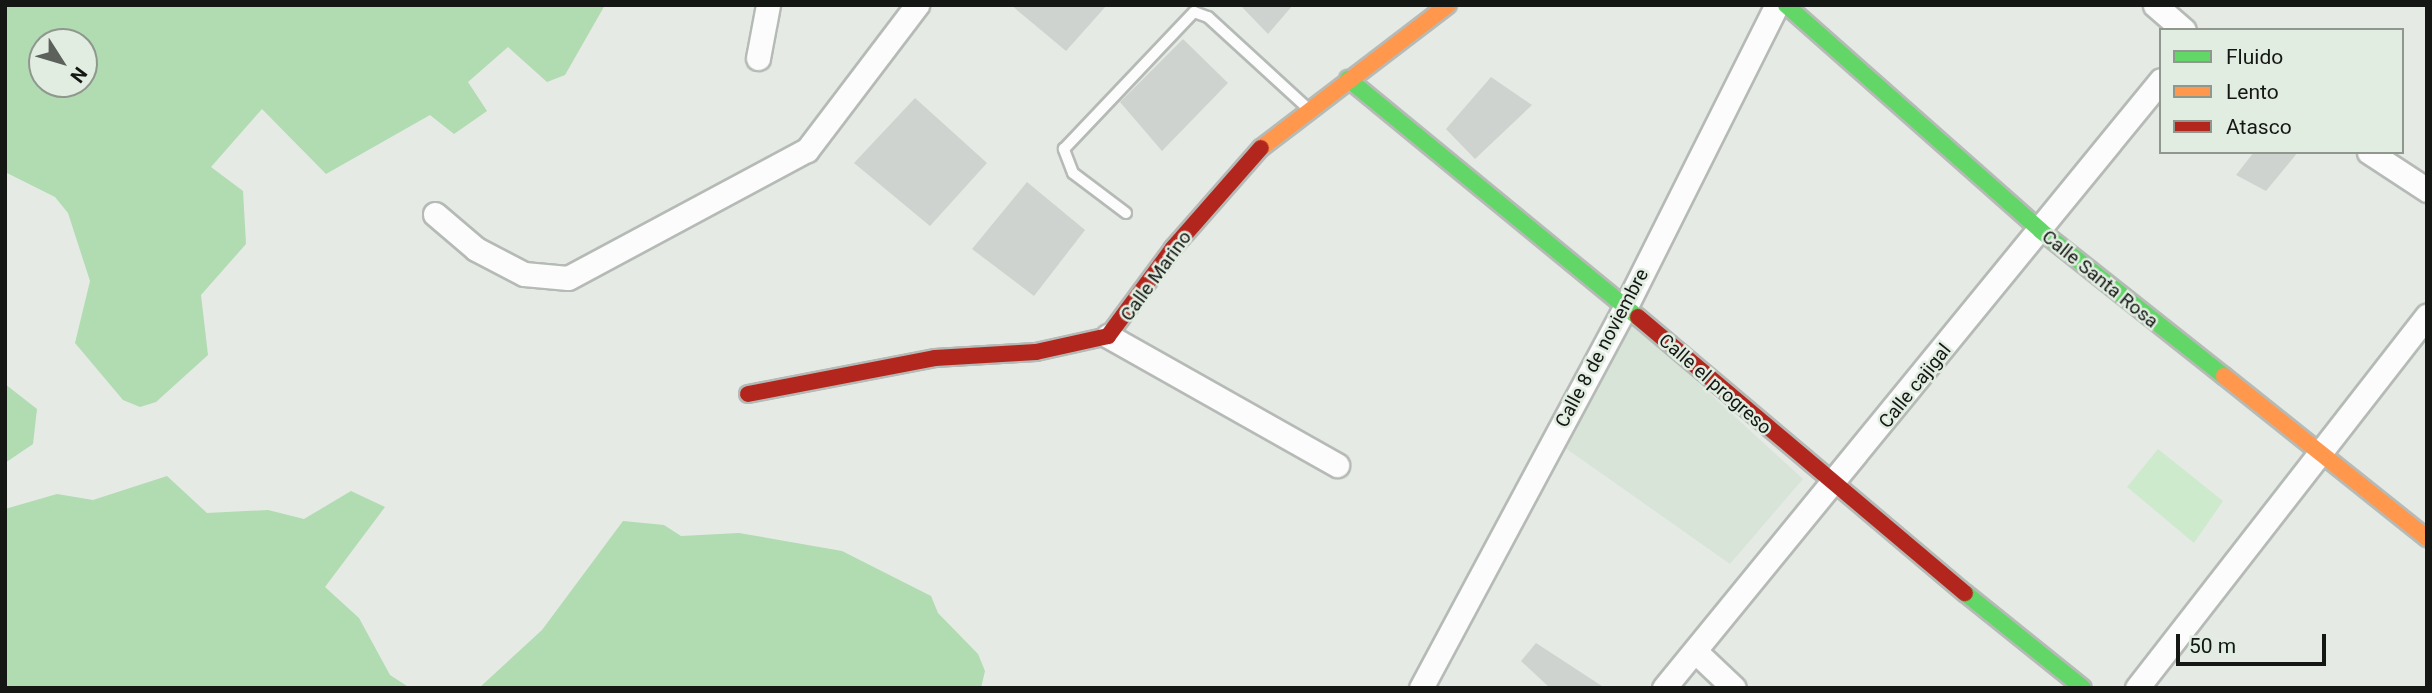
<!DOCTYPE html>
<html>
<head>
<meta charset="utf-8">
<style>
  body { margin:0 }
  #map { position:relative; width:2432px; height:693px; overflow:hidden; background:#e5eae5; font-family:Roboto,sans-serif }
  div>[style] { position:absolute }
  .built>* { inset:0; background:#d9e4d8 }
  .green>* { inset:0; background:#ceeacd }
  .forest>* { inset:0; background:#b1dbb1 }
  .building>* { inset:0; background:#cfd3cf }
  .roads { filter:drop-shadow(2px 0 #b6bab6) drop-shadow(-2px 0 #b6bab6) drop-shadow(0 2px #b6bab6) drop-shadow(0 -2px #b6bab6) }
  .lane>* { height:10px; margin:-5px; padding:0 5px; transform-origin:5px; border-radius:5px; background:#fbfcfb }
  .street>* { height:23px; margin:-11.5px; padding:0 11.5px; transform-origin:11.5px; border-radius:11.5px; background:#fbfcfb }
  .fast>* { height:16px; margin:-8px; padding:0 8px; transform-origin:8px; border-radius:8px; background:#63d668 }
  .slow>* { height:16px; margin:-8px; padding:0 8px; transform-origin:8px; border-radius:8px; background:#ff974d }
  .jam>* { height:16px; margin:-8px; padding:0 8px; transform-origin:8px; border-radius:8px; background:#b3261e }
  span { translate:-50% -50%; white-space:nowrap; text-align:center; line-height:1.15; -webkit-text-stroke:5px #e2ede2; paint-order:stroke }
  .street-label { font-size:19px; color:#141713 }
  .frame { position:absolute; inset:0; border:7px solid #141713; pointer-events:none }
  .legend { position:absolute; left:2159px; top:28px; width:245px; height:126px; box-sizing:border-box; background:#e2ede2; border:2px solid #90978f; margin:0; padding:9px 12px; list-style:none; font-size:21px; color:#141713 }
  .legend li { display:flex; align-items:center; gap:14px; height:35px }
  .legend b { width:35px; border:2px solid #90978f }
  .north { position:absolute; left:28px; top:28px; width:70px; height:70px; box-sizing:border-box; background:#e2ede2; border:2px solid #90978f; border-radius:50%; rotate:127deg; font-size:19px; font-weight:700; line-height:28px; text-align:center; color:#141713 }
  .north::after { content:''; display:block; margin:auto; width:24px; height:32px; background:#5d615c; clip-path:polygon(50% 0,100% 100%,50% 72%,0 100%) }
  .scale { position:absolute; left:2176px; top:634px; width:150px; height:32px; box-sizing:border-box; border:4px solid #141713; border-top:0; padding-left:9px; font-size:21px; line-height:24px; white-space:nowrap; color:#141713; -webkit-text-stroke:5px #e2ede2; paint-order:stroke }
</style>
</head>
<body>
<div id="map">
  <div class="built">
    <i style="clip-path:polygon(1632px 322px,1803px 479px,1730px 564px,1561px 445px)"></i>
  </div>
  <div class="green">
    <i style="clip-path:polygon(2158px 449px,2223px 501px,2194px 543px,2127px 487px)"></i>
  </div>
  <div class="forest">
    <i style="clip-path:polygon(evenodd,5px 5px,605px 5px,565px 75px,547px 82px,508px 47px,468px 82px,487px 111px,454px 134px,430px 115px,326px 174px,262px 109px,211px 167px,243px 191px,246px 244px,201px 295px,208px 355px,156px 402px,140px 407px,123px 400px,75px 343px,90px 281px,68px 213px,55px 197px,5px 172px,5px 5px,42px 42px,84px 42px,84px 84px,42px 84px,42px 42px)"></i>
    <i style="clip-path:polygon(5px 384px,37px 409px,33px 444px,5px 463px)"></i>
    <i style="clip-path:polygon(167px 476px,207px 513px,268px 510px,304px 519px,351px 491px,385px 507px,325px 587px,359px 618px,390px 675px,410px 688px,5px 688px,5px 509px,57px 494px,93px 500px)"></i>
    <i style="clip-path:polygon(623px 521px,664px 525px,681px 536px,739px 533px,842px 551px,931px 596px,938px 613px,978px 654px,985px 671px,981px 688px,479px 688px,542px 630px)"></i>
  </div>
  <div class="building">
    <i style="clip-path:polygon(1011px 5px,1107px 5px,1066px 51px)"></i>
    <i style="clip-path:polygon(1240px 5px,1293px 5px,1268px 34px)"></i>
    <i style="clip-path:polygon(1183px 39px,1228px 83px,1162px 151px,1120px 102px)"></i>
    <i style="clip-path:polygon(1491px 77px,1532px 105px,1475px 159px,1446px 129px)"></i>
    <i style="clip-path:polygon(915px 98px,987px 163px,930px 226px,854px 163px)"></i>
    <i style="clip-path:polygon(2254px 152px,2298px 152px,2266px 191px,2236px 175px)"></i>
    <i style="clip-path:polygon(1027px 182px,1085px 230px,1034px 296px,972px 249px)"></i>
    <i style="clip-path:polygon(1536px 643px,1605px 688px,1550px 688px,1521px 661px)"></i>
  </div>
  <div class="roads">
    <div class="lane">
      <i style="left:1126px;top:213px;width:66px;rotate:-143deg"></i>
      <i style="left:1073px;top:173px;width:26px;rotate:-111deg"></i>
      <i style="left:1064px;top:149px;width:189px;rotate:-46.5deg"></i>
      <i style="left:1194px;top:12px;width:15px;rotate:20deg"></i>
      <i style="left:1208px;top:17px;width:132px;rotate:42.5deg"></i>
    </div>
    <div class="street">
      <i style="left:2155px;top:5px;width:38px;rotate:41deg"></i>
      <i style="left:758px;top:58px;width:54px;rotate:-79.3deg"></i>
      <i style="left:2369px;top:152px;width:69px;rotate:33.2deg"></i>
      <i style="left:435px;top:214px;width:54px;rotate:40.5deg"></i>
      <i style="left:476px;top:249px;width:54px;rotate:27.5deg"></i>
      <i style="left:524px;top:274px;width:44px;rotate:5.2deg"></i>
      <i style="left:568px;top:278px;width:271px;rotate:-28.2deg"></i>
      <i style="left:807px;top:150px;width:182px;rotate:-52.8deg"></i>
      <i style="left:1108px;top:336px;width:263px;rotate:29.4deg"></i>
      <i style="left:1696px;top:652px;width:52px;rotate:43.5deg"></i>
      <i style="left:1421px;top:688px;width:434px;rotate:-61.8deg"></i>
      <i style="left:1626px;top:306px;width:337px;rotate:-63.4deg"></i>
      <i style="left:1664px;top:688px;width:785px;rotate:-50.74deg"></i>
      <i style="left:2137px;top:688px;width:472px;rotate:-52.1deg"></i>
    </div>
    <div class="fast">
      <i style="left:1786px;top:5px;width:341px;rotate:41.5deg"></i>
      <i style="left:2041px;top:231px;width:233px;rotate:38.4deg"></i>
      <i style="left:1348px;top:79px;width:375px;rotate:39.4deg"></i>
      <i style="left:1965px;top:593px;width:151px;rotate:38.8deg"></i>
    </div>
    <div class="slow">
      <i style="left:1261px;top:148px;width:235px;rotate:-37.4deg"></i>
      <i style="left:2224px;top:376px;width:260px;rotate:38.6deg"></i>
    </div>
    <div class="jam">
      <i style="left:1638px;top:317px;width:428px;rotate:40.2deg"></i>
      <i style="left:748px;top:394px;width:190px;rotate:-10.9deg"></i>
      <i style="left:935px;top:358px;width:101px;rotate:-3.4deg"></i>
      <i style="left:1036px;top:352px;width:74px;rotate:-12.5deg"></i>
      <i style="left:1108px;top:336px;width:109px;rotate:-53.5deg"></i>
      <i style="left:1173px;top:248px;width:133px;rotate:-48.7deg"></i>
    </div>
  </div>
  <div class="street-label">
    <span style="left:1156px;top:276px;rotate:-54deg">Calle Marino</span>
    <span style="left:2100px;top:279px;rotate:39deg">Calle Santa Rosa</span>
    <span style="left:1602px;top:348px;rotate:-62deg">Calle 8 de noviembre</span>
    <span style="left:1715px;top:384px;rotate:41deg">Calle el progreso</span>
    <span style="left:1915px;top:386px;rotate:-51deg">Calle cajigal</span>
  </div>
  <div class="frame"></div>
  <ul class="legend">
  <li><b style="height:9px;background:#63d668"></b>Fluido</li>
  <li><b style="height:9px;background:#ff974d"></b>Lento</li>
  <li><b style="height:9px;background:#b3261e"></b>Atasco</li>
  </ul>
  <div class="north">N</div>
  <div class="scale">50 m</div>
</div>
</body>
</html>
